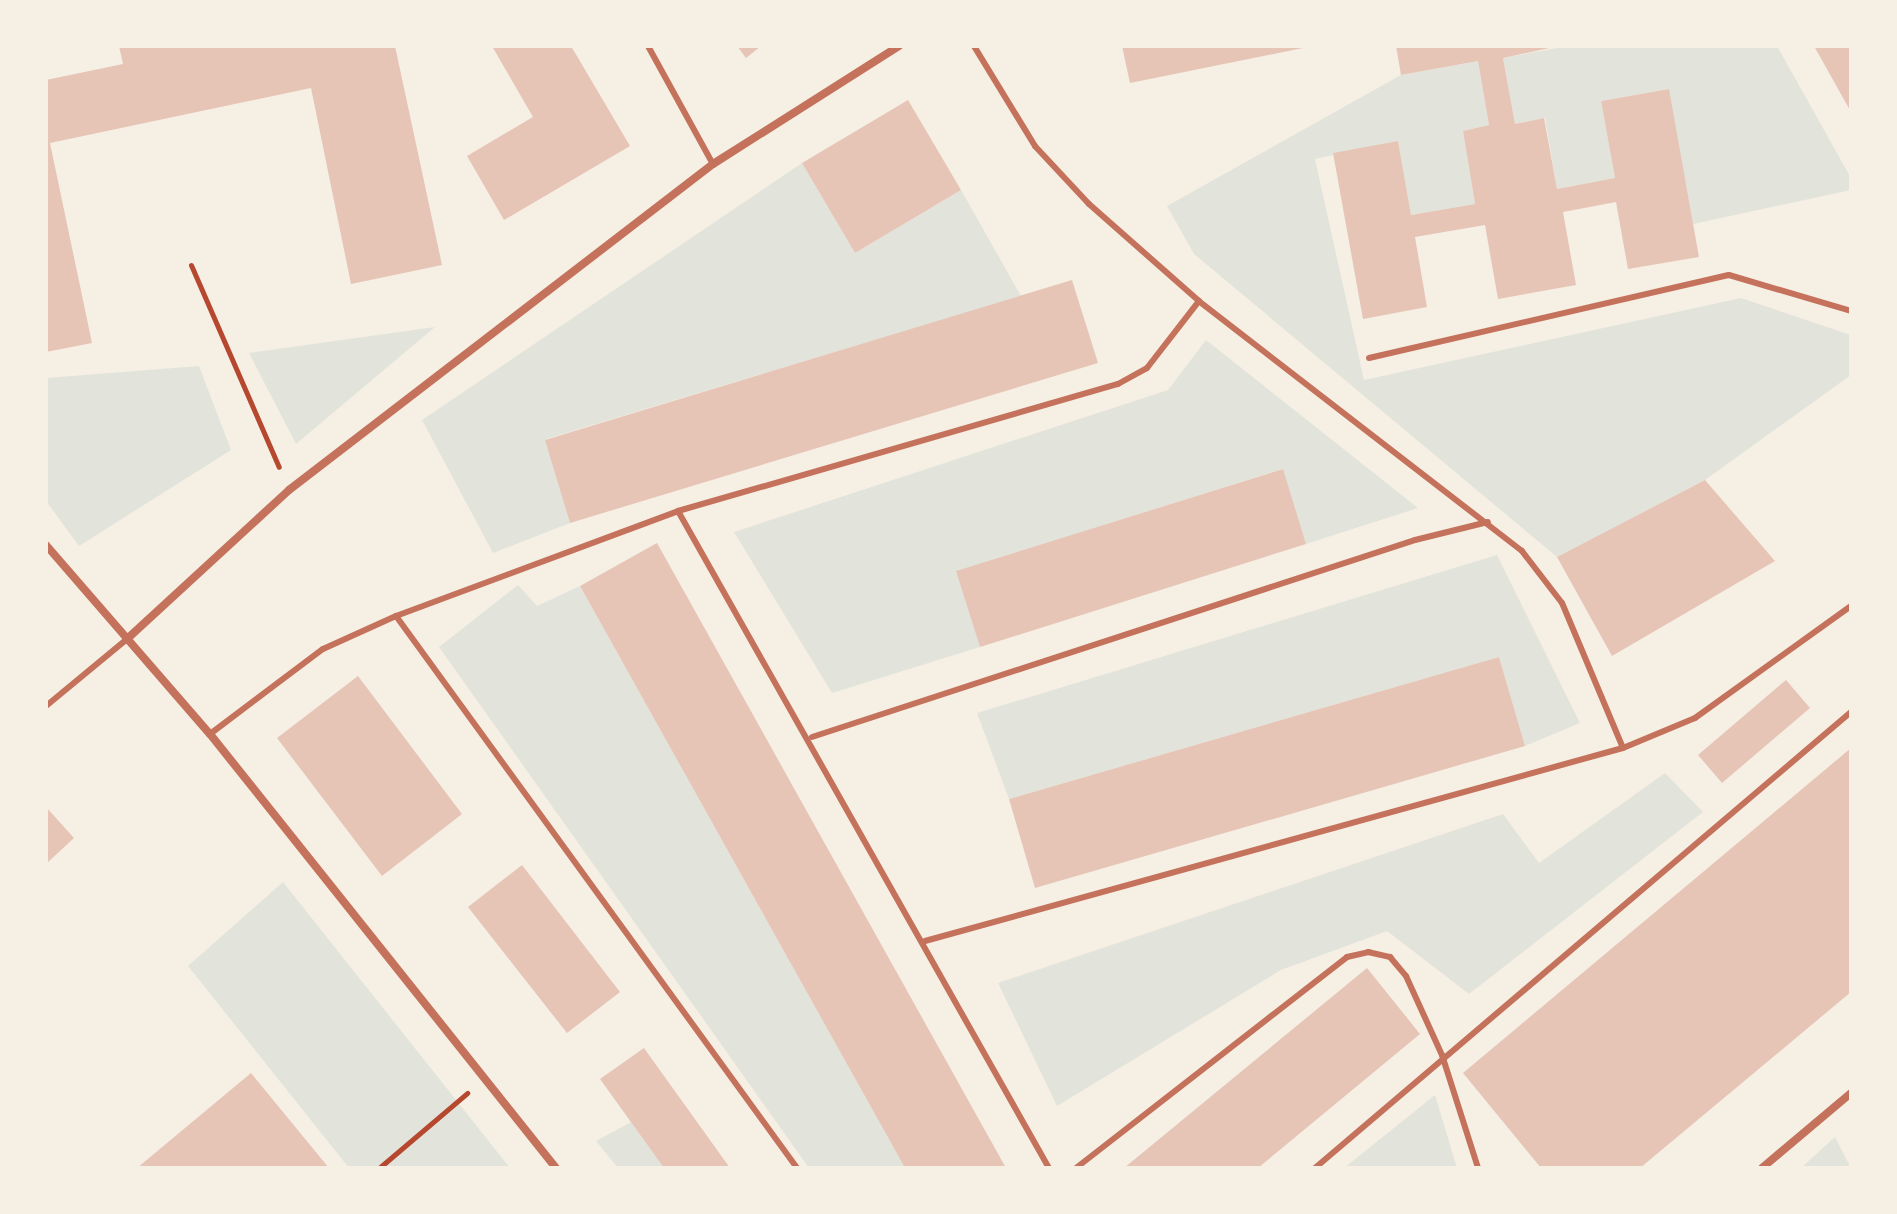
<!DOCTYPE html>
<html>
<head>
<meta charset="utf-8">
<style>
  body { margin:0 }
  #map { position:relative; width:1897px; height:1214px; overflow:hidden; background:#f6efe4; font-family:"Fira Sans",sans-serif }
  div>[style] { position:absolute }
  .green>* { inset:0; background:#e2e4dc }
  .building>* { inset:0; background:#e6c5b7 }
  .path>* { height:5px; margin:-2.5px; padding:0 2.5px; transform-origin:2.5px; border-radius:2.5px; background:#b5482f }
  .service>* { height:6px; margin:-3px; padding:0 3px; transform-origin:3px; border-radius:3px; background:#c5725c }
  .minor>* { height:8px; margin:-4px; padding:0 4px; transform-origin:4px; border-radius:4px; background:#c5725c }
  span { translate:-50% -50%; white-space:nowrap; text-align:center; line-height:1.15; -webkit-text-stroke:8px #f6efe4; paint-order:stroke }
  .frame { position:absolute; inset:0; border:48px solid #f6efe4; pointer-events:none }
</style>
</head>
<body>
<div id="map">
  <div class="green">
    <i style="clip-path:polygon(1568px 46px,1777px 46px,1851px 178px,1851px 190px,1693px 224px,1668px 89px,1601px 101px,1615px 178px,1557px 189px,1545px 118px,1515px 124px,1503px 58px)"></i>
    <i style="clip-path:polygon(1478px 61px,1489px 125px,1463px 131px,1475px 204px,1411px 215px,1398px 141px,1315px 159px,1364px 380px,1741px 298px,1851px 335px,1851px 375px,1705px 480px,1557px 557px,1194px 254px,1167px 206px,1401px 75px)"></i>
    <i style="clip-path:polygon(802px 163px,855px 253px,961px 190px,1021px 296px,546px 439px,570px 523px,493px 553px,422px 420px)"></i>
    <i style="clip-path:polygon(435px 327px,296px 444px,249px 353px)"></i>
    <i style="clip-path:polygon(1206px 340px,1418px 508px,1306px 544px,1282px 469px,957px 571px,980px 647px,832px 693px,734px 532px,1168px 390px)"></i>
    <i style="clip-path:polygon(199px 366px,231px 450px,79px 546px,46px 501px,46px 378px)"></i>
    <i style="clip-path:polygon(1497px 555px,1580px 723px,1525px 746px,1499px 657px,1009px 799px,977px 713px)"></i>
    <i style="clip-path:polygon(518px 585px,537px 606px,580px 586px,905px 1168px,809px 1168px,439px 647px)"></i>
    <i style="clip-path:polygon(1665px 773px,1703px 812px,1469px 994px,1387px 931px,1281px 970px,1057px 1106px,998px 983px,1503px 814px,1539px 863px)"></i>
    <i style="clip-path:polygon(283px 882px,510px 1168px,349px 1168px,188px 966px)"></i>
    <i style="clip-path:polygon(1435px 1095px,1457px 1168px,1344px 1168px)"></i>
    <i style="clip-path:polygon(631px 1122px,664px 1168px,618px 1168px,596px 1141px)"></i>
    <i style="clip-path:polygon(1835px 1137px,1851px 1168px,1801px 1168px)"></i>
  </div>
  <div class="building">
    <i style="clip-path:polygon(119px 46px,395px 46px,442px 265px,351px 284px,311px 88px,50px 143px,92px 343px,46px 352px,46px 80px,123px 64px)"></i>
    <i style="clip-path:polygon(492px 46px,571px 46px,630px 146px,504px 220px,467px 156px,533px 117px)"></i>
    <i style="clip-path:polygon(737px 46px,761px 46px,746px 58px)"></i>
    <i style="clip-path:polygon(1122px 46px,1308px 46px,1308px 47px,1130px 83px)"></i>
    <i style="clip-path:polygon(1396px 46px,1559px 46px,1503px 58px,1515px 124px,1544px 118px,1557px 189px,1615px 178px,1601px 101px,1669px 89px,1699px 257px,1628px 269px,1616px 202px,1563px 212px,1576px 285px,1498px 299px,1485px 225px,1415px 237px,1427px 307px,1363px 319px,1333px 153px,1398px 141px,1411px 215px,1475px 204px,1463px 131px,1489px 125px,1478px 61px,1401px 75px)"></i>
    <i style="clip-path:polygon(1814px 46px,1851px 46px,1851px 112px)"></i>
    <i style="clip-path:polygon(908px 100px,961px 190px,855px 253px,802px 163px)"></i>
    <i style="clip-path:polygon(1072px 280px,1098px 363px,570px 523px,545px 440px)"></i>
    <i style="clip-path:polygon(1283px 469px,1306px 544px,980px 647px,956px 571px)"></i>
    <i style="clip-path:polygon(1705px 480px,1775px 561px,1612px 656px,1557px 557px)"></i>
    <i style="clip-path:polygon(657px 543px,1006px 1168px,905px 1168px,580px 586px)"></i>
    <i style="clip-path:polygon(1499px 657px,1525px 746px,1035px 888px,1009px 799px)"></i>
    <i style="clip-path:polygon(358px 676px,462px 814px,382px 876px,277px 738px)"></i>
    <i style="clip-path:polygon(1786px 680px,1810px 708px,1722px 783px,1698px 755px)"></i>
    <i style="clip-path:polygon(1851px 748px,1851px 992px,1640px 1168px,1541px 1168px,1463px 1073px)"></i>
    <i style="clip-path:polygon(46px 807px,74px 838px,46px 864px)"></i>
    <i style="clip-path:polygon(522px 865px,620px 992px,567px 1033px,468px 907px)"></i>
    <i style="clip-path:polygon(1367px 968px,1420px 1034px,1258px 1168px,1124px 1168px)"></i>
    <i style="clip-path:polygon(644px 1048px,730px 1168px,664px 1168px,600px 1079px)"></i>
    <i style="clip-path:polygon(251px 1073px,329px 1168px,137px 1168px)"></i>
  </div>
  <div class="path">
    <i style="left:191px;top:265px;width:220px;rotate:66.5deg"></i>
    <i style="left:379px;top:1168px;width:116px;rotate:-40.4deg"></i>
  </div>
  <div class="service">
    <i style="left:648px;top:46px;width:135px;rotate:61.2deg"></i>
    <i style="left:1369px;top:358px;width:369px;rotate:-13deg"></i>
    <i style="left:1729px;top:275px;width:127px;rotate:16.4deg"></i>
    <i style="left:678px;top:511px;width:755px;rotate:60.55deg"></i>
    <i style="left:396px;top:616px;width:682px;rotate:54deg"></i>
    <i style="left:46px;top:706px;width:105px;rotate:-39.6deg"></i>
    <i style="left:210px;top:734px;width:141px;rotate:-37deg"></i>
    <i style="left:323px;top:649px;width:80px;rotate:-24.3deg"></i>
    <i style="left:396px;top:616px;width:301px;rotate:-20.4deg"></i>
    <i style="left:678px;top:511px;width:458px;rotate:-16.1deg"></i>
    <i style="left:1118px;top:384px;width:33px;rotate:-29deg"></i>
    <i style="left:1147px;top:368px;width:85px;rotate:-52.2deg"></i>
    <i style="left:812px;top:737px;width:634px;rotate:-18.09deg"></i>
    <i style="left:1415px;top:540px;width:75px;rotate:-13.9deg"></i>
    <i style="left:1623px;top:748px;width:78px;rotate:-22.6deg"></i>
    <i style="left:1695px;top:718px;width:192px;rotate:-35.7deg"></i>
    <i style="left:925px;top:941px;width:724px;rotate:-15.46deg"></i>
    <i style="left:1623px;top:748px;width:157px;rotate:-112.8deg"></i>
    <i style="left:1562px;top:603px;width:66px;rotate:-127.6deg"></i>
    <i style="left:1522px;top:551px;width:408px;rotate:-142.3deg"></i>
    <i style="left:1199px;top:301px;width:147px;rotate:-138.6deg"></i>
    <i style="left:1089px;top:204px;width:79px;rotate:-133deg"></i>
    <i style="left:1035px;top:146px;width:117px;rotate:-121.4deg"></i>
    <i style="left:1076px;top:1168px;width:343px;rotate:-37.9deg"></i>
    <i style="left:1347px;top:957px;width:22px;rotate:-13deg"></i>
    <i style="left:1368px;top:952px;width:23px;rotate:13deg"></i>
    <i style="left:1390px;top:957px;width:25px;rotate:50deg"></i>
    <i style="left:1406px;top:976px;width:87px;rotate:65.5deg"></i>
    <i style="left:1442px;top:1055px;width:119px;rotate:72.3deg"></i>
    <i style="left:1315px;top:1168px;width:704px;rotate:-40.39deg"></i>
  </div>
  <div class="minor">
    <i style="left:46px;top:545px;width:250px;rotate:49.1deg"></i>
    <i style="left:210px;top:734px;width:555px;rotate:51.44deg"></i>
    <i style="left:127px;top:639px;width:220px;rotate:-42.6deg"></i>
    <i style="left:289px;top:490px;width:535px;rotate:-37.56deg"></i>
    <i style="left:713px;top:164px;width:220px;rotate:-32.4deg"></i>
    <i style="left:1762px;top:1168px;width:116px;rotate:-40.1deg"></i>
  </div>
  <div class="frame"></div>
</div>
</body>
</html>
